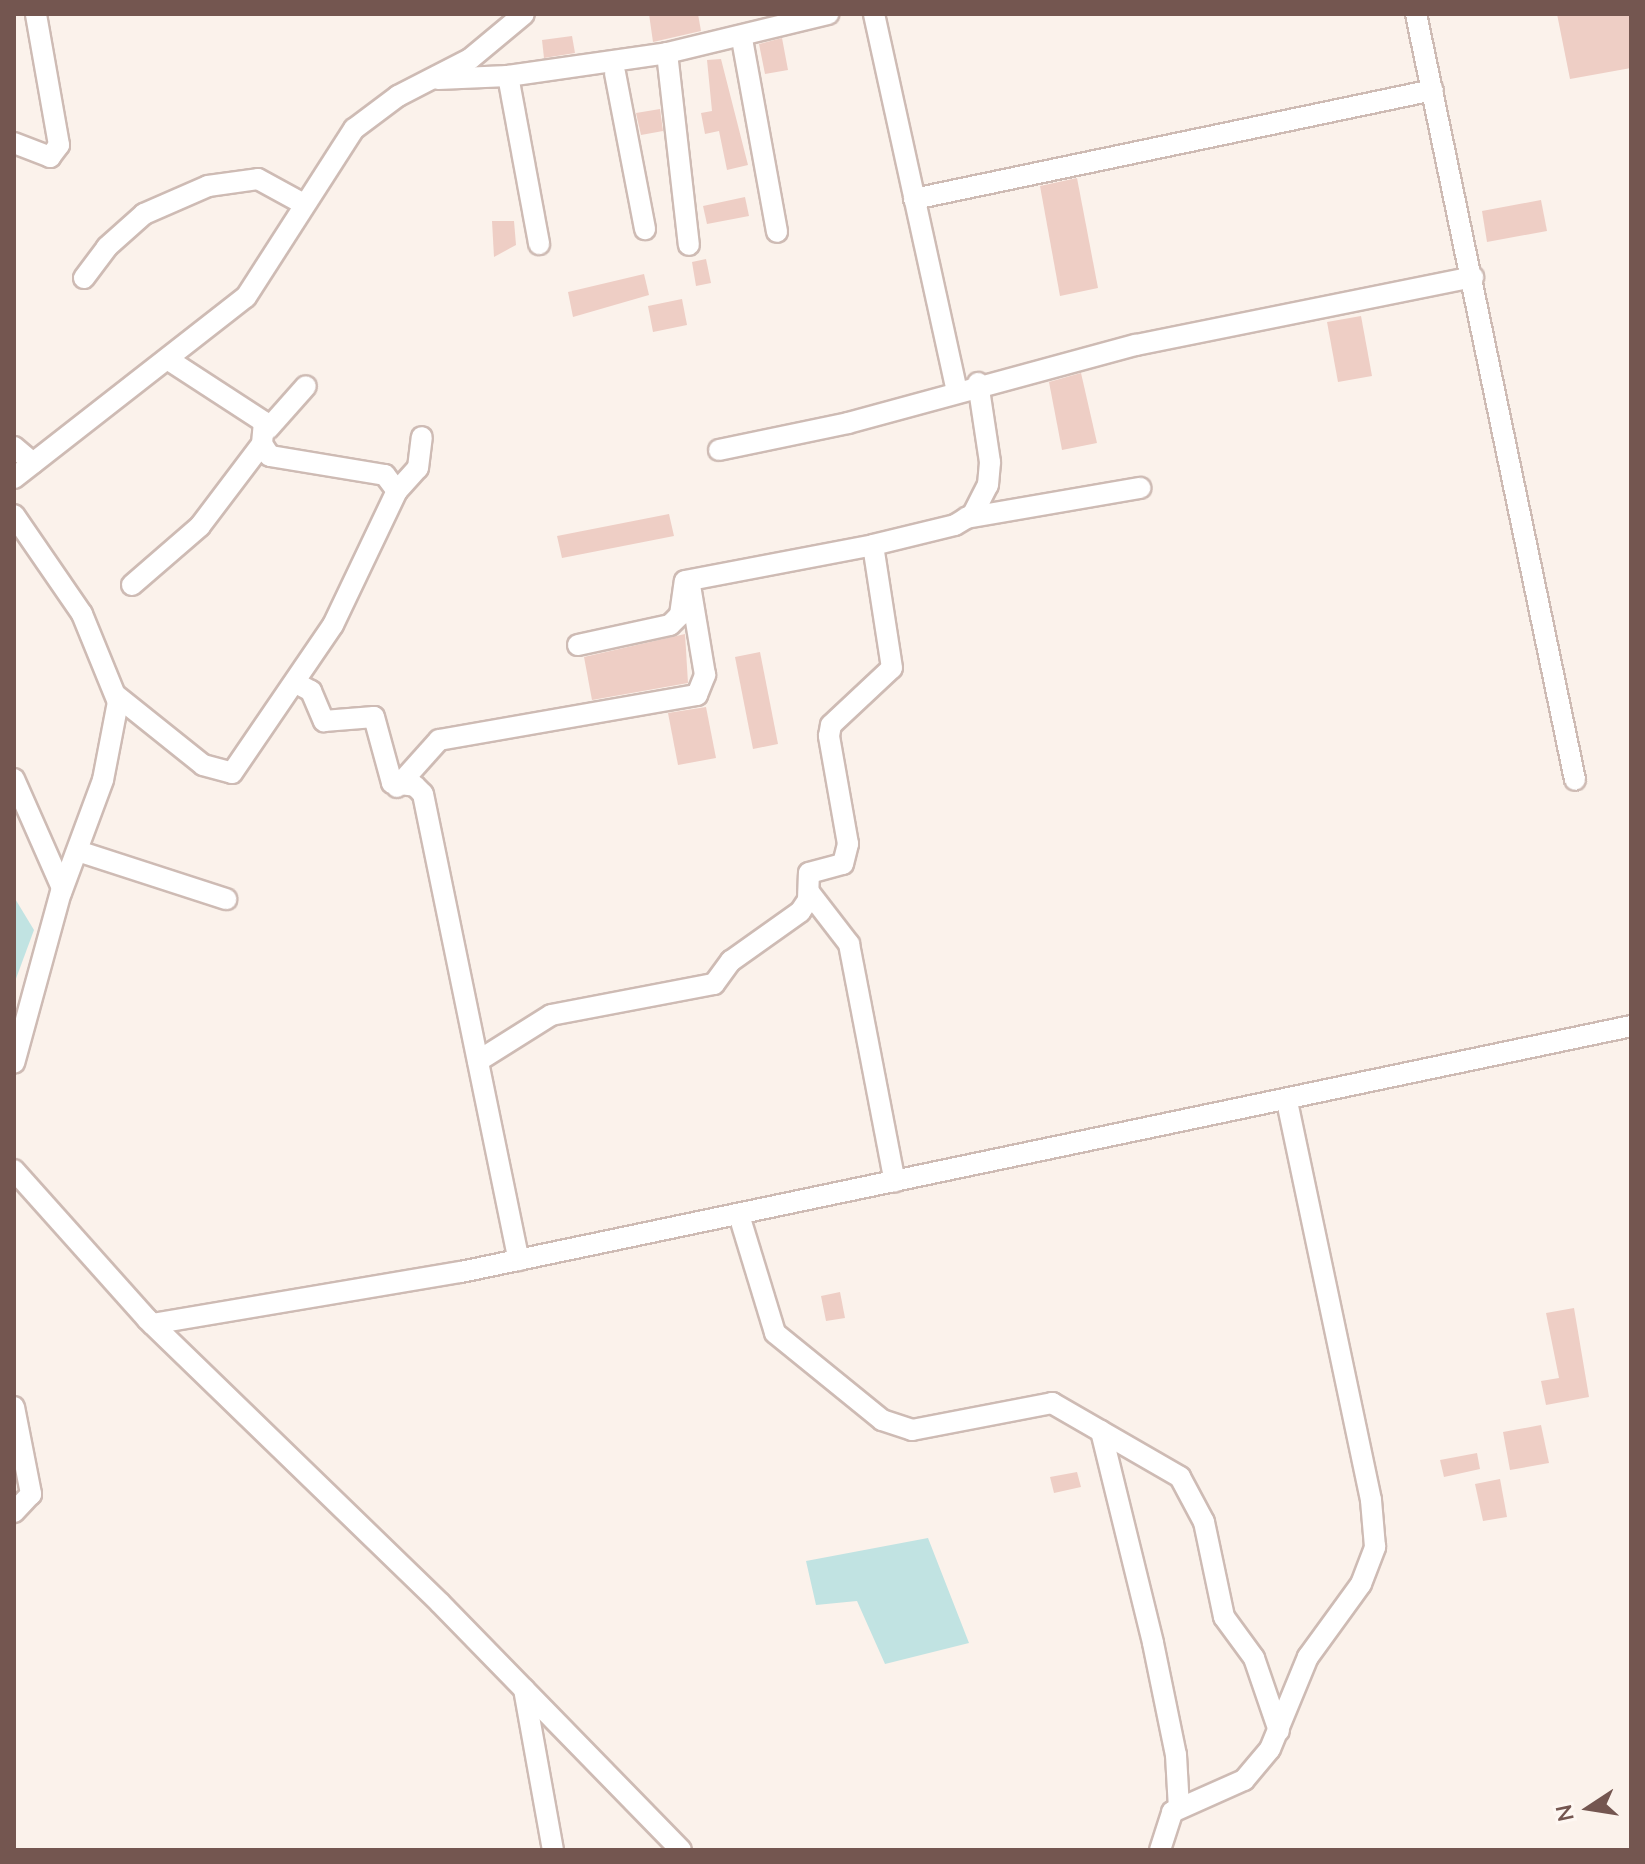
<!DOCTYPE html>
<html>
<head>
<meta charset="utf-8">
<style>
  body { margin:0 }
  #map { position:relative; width:1645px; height:1864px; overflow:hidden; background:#fbf2eb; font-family:"Nunito Sans",sans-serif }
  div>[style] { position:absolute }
  .water>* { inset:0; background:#c1e3e2 }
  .building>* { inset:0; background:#eecec5 }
  .roads { filter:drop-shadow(2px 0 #cebbb4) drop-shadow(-2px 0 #cebbb4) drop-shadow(0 2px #cebbb4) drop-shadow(0 -2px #cebbb4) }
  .minor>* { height:20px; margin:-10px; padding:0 10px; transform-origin:10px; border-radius:10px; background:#fff }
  span { translate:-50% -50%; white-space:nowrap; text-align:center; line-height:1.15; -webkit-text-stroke:7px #fef7f2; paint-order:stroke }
  .frame { position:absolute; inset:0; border:16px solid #745650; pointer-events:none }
  .north { position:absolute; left:1549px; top:1768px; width:80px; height:80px; -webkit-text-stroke:6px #fef7f2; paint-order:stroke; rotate:258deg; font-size:22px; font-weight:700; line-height:32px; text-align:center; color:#745650 }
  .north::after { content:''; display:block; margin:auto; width:28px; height:36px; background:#745650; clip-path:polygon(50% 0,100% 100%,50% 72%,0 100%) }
</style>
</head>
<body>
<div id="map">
  <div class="water">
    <i style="clip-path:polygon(14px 897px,34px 930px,14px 984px)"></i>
    <i style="clip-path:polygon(928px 1538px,969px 1643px,885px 1664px,857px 1601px,816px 1605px,806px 1561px)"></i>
  </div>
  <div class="building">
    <i style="clip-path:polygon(649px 14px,698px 14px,701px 31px,653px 42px)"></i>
    <i style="clip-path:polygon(1557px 14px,1631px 14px,1631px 68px,1570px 79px)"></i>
    <i style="clip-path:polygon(572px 36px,575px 53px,544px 58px,542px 40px)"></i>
    <i style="clip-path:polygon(782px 38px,788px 70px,765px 74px,759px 44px)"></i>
    <i style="clip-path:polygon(721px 59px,748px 165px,727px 170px,719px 131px,705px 134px,701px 113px,712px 111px,707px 60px)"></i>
    <i style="clip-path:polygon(660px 109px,663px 131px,641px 135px,636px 113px)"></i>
    <i style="clip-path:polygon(1077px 178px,1098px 288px,1060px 296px,1040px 186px)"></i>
    <i style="clip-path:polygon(745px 197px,749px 216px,707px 224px,703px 206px)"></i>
    <i style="clip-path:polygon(1541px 200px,1547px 231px,1487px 242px,1482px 211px)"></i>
    <i style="clip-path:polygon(492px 221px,514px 221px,516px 245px,494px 257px)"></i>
    <i style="clip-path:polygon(706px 259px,711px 283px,696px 286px,692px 262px)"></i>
    <i style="clip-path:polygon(644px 274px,649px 295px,573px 317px,568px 292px)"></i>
    <i style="clip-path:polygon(682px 299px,687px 325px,653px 332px,648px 306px)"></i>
    <i style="clip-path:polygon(1361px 316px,1372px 376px,1338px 382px,1327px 322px)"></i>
    <i style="clip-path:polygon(1081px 373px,1097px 443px,1062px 450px,1049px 382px)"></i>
    <i style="clip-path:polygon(669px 514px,674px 536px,562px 558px,557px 536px)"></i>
    <i style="clip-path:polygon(685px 634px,688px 683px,592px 700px,584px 657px)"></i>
    <i style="clip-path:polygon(760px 652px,778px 744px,753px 749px,735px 657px)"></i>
    <i style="clip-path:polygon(706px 707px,716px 758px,678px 765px,668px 713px)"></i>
    <i style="clip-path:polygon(840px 1292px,845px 1318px,826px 1321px,821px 1296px)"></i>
    <i style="clip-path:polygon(1574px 1308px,1589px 1397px,1546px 1405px,1541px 1381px,1559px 1378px,1546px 1313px)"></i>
    <i style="clip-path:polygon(1541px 1425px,1549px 1463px,1510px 1470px,1503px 1432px)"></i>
    <i style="clip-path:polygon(1477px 1453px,1480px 1469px,1444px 1477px,1440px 1460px)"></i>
    <i style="clip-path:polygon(1077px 1472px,1081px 1487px,1054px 1493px,1050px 1477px)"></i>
    <i style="clip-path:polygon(1500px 1479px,1507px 1517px,1483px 1521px,1475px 1484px)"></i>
  </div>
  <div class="roads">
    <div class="minor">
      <i style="left:874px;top:14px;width:385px;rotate:77.6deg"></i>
      <i style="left:1416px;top:14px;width:782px;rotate:78.27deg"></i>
      <i style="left:742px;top:39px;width:196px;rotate:79.7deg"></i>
      <i style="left:667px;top:53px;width:193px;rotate:83.5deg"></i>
      <i style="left:615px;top:73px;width:159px;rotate:79.1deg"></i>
      <i style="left:508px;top:76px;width:171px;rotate:79.5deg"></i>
      <i style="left:438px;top:79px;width:70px;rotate:-2.5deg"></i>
      <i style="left:508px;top:76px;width:161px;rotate:-8.2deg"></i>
      <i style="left:667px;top:53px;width:166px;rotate:-13.6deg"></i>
      <i style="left:14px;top:143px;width:39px;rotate:21deg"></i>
      <i style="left:50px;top:157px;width:15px;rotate:-53deg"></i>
      <i style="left:59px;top:145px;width:133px;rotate:-100deg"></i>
      <i style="left:914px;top:199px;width:530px;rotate:-11.86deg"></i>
      <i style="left:84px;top:278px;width:39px;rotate:-53deg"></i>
      <i style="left:107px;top:247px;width:50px;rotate:-41.7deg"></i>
      <i style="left:144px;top:214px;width:70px;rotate:-23.6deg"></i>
      <i style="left:208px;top:186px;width:50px;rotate:-8deg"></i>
      <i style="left:258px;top:179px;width:50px;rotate:28.6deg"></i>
      <i style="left:268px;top:429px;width:57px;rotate:-48.5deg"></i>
      <i style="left:14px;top:447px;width:25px;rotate:40deg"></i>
      <i style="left:719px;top:450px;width:132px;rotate:-11.8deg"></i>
      <i style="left:848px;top:423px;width:298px;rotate:-15.2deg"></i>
      <i style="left:1136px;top:345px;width:344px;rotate:-11.4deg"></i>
      <i style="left:14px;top:478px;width:294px;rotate:-38deg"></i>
      <i style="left:246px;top:297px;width:200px;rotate:-57.3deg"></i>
      <i style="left:354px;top:129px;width:55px;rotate:-36.9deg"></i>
      <i style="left:398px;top:96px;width:81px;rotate:-27.2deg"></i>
      <i style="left:470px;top:59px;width:70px;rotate:-39.8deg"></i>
      <i style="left:397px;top:491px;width:31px;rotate:-48deg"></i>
      <i style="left:418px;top:468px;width:31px;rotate:-83deg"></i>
      <i style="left:14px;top:515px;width:120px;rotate:55.5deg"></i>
      <i style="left:82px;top:614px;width:95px;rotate:67.8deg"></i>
      <i style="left:118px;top:702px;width:79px;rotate:100.9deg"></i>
      <i style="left:103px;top:780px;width:121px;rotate:110.4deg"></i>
      <i style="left:966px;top:518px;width:177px;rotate:-9.8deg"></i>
      <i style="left:132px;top:585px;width:90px;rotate:-40.9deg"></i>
      <i style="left:200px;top:526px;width:103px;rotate:-52.9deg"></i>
      <i style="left:578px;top:645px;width:94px;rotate:-12.3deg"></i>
      <i style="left:670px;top:625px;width:14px;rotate:-45deg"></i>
      <i style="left:680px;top:615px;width:34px;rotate:-82deg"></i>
      <i style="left:685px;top:581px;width:191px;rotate:-10.8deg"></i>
      <i style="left:873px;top:545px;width:84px;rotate:-13.7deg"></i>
      <i style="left:955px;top:525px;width:21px;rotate:-31deg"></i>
      <i style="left:973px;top:514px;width:33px;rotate:-63deg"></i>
      <i style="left:988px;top:485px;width:23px;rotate:-85deg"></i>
      <i style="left:990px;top:462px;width:80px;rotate:-98.6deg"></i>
      <i style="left:296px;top:683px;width:17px;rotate:28deg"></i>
      <i style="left:311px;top:691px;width:33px;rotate:67deg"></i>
      <i style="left:324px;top:721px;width:50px;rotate:-4.6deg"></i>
      <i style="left:374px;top:717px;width:68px;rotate:74.7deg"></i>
      <i style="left:392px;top:783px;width:23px;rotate:7deg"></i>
      <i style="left:415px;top:786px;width:11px;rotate:45deg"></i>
      <i style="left:423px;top:794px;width:476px;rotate:78.4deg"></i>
      <i style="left:117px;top:696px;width:110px;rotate:38.7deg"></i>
      <i style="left:203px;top:765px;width:30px;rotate:15deg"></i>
      <i style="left:232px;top:773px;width:179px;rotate:-55.7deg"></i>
      <i style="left:333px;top:625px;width:148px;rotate:-64.5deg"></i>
      <i style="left:397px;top:491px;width:20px;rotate:-127deg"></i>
      <i style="left:385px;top:475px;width:117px;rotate:-170.6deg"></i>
      <i style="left:270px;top:456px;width:14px;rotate:-124deg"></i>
      <i style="left:262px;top:444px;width:22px;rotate:-85deg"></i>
      <i style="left:264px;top:422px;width:113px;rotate:-146.9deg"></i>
      <i style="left:14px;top:779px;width:119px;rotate:66.2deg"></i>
      <i style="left:62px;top:888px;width:181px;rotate:105.3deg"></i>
      <i style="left:397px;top:787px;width:63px;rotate:-48.2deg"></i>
      <i style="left:439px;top:740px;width:262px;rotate:-9.9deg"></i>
      <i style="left:697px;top:695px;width:22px;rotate:-68deg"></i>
      <i style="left:705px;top:675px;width:91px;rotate:-99.5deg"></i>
      <i style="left:78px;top:851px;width:156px;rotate:18deg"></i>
      <i style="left:809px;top:892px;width:66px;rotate:52.4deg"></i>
      <i style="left:849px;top:944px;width:242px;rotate:79.1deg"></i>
      <i style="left:478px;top:1061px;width:86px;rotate:-32.2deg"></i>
      <i style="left:551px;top:1015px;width:166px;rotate:-10.8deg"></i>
      <i style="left:714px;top:984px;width:29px;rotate:-54deg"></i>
      <i style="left:731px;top:961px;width:85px;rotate:-35.4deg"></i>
      <i style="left:800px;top:912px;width:14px;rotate:-56deg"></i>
      <i style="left:808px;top:900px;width:27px;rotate:-88deg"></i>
      <i style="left:809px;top:873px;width:35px;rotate:-15deg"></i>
      <i style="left:843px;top:864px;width:21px;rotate:-76deg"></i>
      <i style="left:848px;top:844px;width:110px;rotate:-100deg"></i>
      <i style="left:829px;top:736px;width:11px;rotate:-80deg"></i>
      <i style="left:831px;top:725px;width:83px;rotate:-43.1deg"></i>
      <i style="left:892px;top:668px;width:124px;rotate:-98.8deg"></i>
      <i style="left:14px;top:1170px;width:200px;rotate:48.2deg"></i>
      <i style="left:147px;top:1319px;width:408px;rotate:44.1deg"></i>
      <i style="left:440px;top:1603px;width:345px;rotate:45.7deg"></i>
      <i style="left:739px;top:1215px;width:123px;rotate:73deg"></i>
      <i style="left:775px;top:1333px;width:138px;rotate:39.1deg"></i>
      <i style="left:882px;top:1420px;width:32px;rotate:18deg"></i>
      <i style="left:912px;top:1430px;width:143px;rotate:-10.9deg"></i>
      <i style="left:1052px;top:1403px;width:148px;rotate:30deg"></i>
      <i style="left:1180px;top:1477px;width:51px;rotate:61.9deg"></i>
      <i style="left:1204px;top:1522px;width:97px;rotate:78.1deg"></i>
      <i style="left:1224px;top:1617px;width:51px;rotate:53.8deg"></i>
      <i style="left:1254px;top:1658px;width:77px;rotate:71.1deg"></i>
      <i style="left:152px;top:1324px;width:313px;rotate:-9.6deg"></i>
      <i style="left:461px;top:1272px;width:1196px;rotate:-11.87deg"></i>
      <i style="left:14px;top:1407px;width:89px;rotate:78.9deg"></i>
      <i style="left:31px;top:1494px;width:25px;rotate:133deg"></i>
      <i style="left:1101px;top:1431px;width:218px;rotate:76.2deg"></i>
      <i style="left:1153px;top:1643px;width:114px;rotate:78.4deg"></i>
      <i style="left:1176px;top:1755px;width:53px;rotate:86.8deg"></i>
      <i style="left:524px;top:1689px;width:164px;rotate:79.8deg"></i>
      <i style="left:1160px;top:1850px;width:40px;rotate:-72deg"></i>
      <i style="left:1172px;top:1812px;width:79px;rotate:-24deg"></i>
      <i style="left:1244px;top:1780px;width:40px;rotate:-50deg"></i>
      <i style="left:1270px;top:1749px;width:100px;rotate:-67.6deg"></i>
      <i style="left:1308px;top:1657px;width:90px;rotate:-54deg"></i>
      <i style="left:1361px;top:1584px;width:40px;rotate:-69deg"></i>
      <i style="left:1375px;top:1547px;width:47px;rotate:-94.9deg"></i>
      <i style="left:1371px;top:1500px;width:407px;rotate:-101.9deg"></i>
    </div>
  </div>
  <div class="frame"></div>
  <div class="north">N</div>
</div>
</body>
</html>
